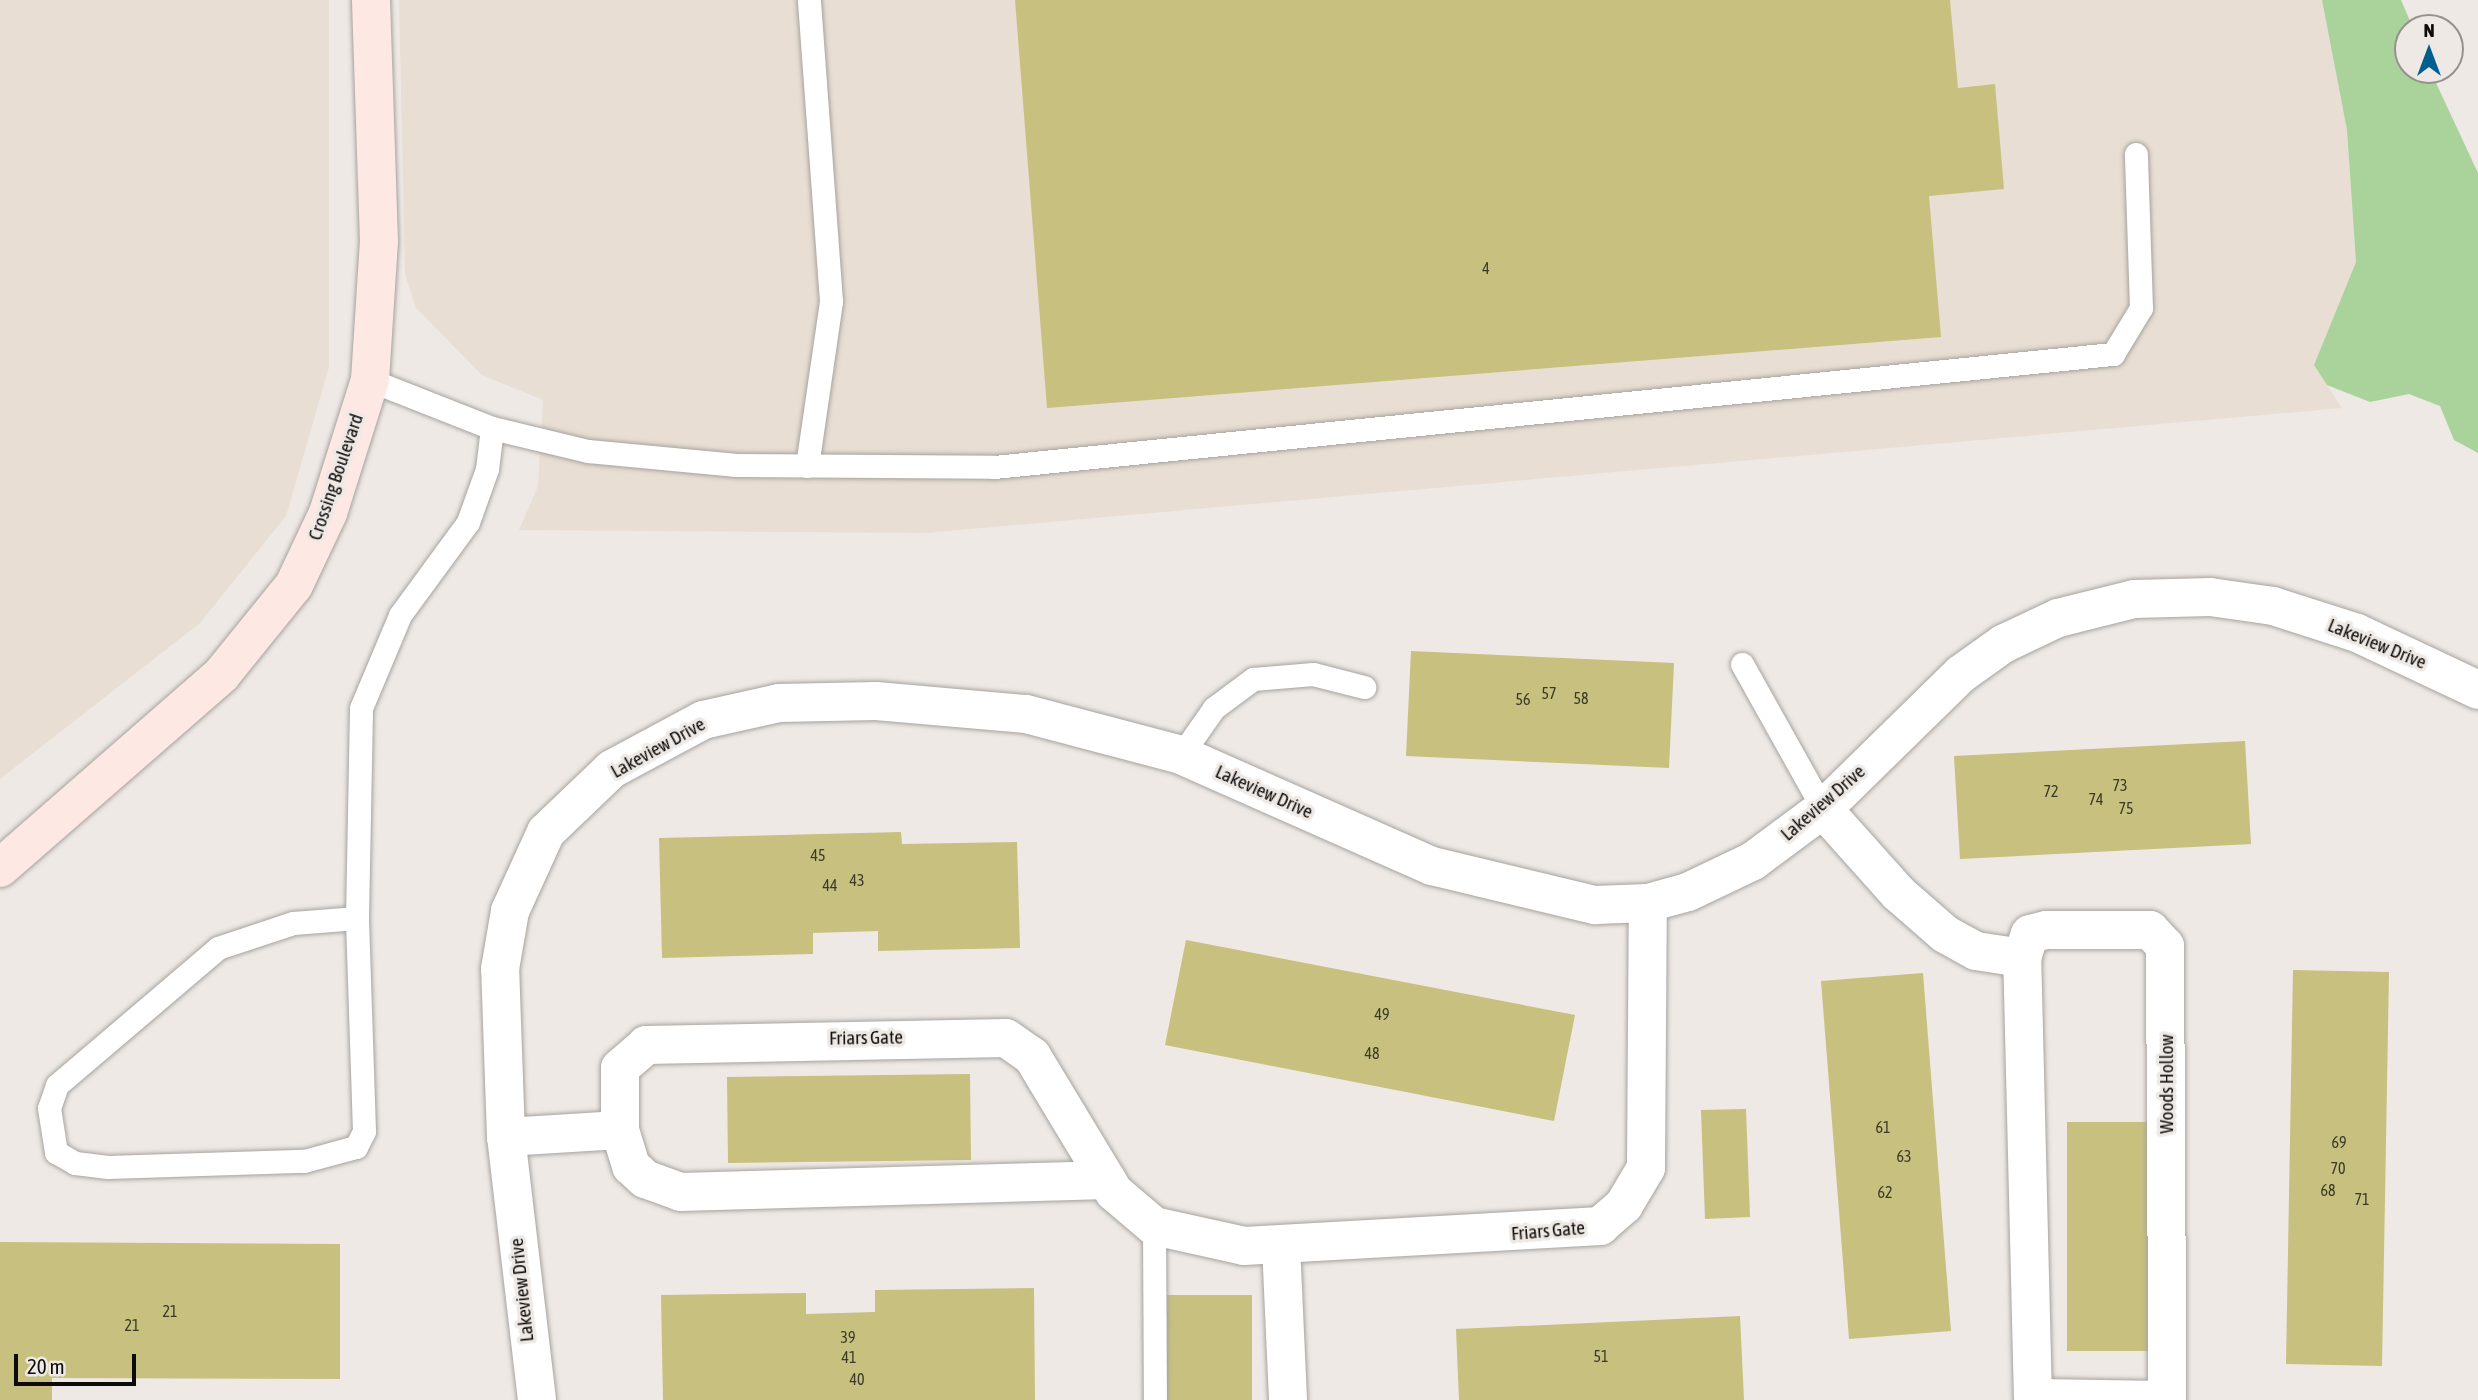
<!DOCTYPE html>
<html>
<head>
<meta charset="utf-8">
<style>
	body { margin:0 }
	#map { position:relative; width:2478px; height:1400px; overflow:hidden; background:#eee9e5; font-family:"Asap Condensed",sans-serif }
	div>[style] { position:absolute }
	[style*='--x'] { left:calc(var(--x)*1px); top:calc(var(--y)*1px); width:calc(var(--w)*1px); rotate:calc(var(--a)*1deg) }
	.built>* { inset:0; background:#e8ded3 }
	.water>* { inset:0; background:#aad29b }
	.building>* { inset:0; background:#c7c07f }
	.roads { filter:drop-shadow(0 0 2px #a7a39e) drop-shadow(0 0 2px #a7a39e) }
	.lane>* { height:23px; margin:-11.5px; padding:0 11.5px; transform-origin:11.5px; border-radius:11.5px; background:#fff }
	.street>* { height:38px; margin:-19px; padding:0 19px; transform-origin:19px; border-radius:19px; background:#fff }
	.secondary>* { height:38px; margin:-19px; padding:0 19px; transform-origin:19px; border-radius:19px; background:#fee8e3 }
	span { translate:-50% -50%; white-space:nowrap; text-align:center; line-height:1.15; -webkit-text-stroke:7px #eee9e5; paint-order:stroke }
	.number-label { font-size:16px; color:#3c3928 }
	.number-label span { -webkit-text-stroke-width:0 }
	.street-label { font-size:19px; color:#0e0c0b }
	.north { position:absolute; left:2394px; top:14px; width:70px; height:70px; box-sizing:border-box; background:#eee9e5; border:2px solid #94918e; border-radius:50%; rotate:0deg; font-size:19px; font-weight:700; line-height:28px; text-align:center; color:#0e0c0b }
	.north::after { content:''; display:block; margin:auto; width:24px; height:32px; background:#005f8f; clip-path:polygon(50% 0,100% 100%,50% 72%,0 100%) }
	.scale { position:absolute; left:14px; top:1354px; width:122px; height:32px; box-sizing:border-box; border:4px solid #0e0c0b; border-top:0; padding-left:9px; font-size:21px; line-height:24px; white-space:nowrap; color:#0e0c0b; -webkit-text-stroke:5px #eee9e5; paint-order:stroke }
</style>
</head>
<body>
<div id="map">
	<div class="built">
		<i style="clip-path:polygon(0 0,329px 0,329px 367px,286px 516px,200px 623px,0 779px)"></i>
		<i style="clip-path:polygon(399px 0,2322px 0,2347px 130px,2356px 262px,2314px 365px,2342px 408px,924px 533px,519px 530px,538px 486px,543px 400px,482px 375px,416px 308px,405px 274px)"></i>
	</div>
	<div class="water">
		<i style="clip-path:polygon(2322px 0,2401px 0,2413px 28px,2408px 70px,2430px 70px,2478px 173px,2478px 453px,2454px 440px,2440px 406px,2409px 394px,2370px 402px,2327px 385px,2314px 365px,2356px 262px,2347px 130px)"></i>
	</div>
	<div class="building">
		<i style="clip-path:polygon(1015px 0,1950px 0,1958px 88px,1995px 84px,2004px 189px,1929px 196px,1941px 337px,1047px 408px)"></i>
		<i style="clip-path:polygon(1411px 651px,1674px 663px,1669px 768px,1406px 756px)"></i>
		<i style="clip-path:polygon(2245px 741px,2251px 844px,1960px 859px,1954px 756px)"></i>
		<i style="clip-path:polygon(901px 832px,902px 844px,1017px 842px,1020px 948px,878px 951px,878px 931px,813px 933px,813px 954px,662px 958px,659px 838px)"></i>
		<i style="clip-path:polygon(1186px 940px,1575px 1015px,1554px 1121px,1165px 1045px)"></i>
		<i style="clip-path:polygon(2293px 970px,2389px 972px,2382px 1366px,2286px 1364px)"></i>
		<i style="clip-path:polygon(1923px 973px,1951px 1331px,1849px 1339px,1821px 981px)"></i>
		<i style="clip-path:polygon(970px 1074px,971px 1160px,728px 1163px,727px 1077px)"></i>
		<i style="clip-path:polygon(1746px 1109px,1750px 1217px,1705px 1219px,1701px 1110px)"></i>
		<i style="clip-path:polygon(2067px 1122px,2149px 1122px,2149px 1351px,2067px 1351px)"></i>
		<i style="clip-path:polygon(0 1242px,340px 1244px,340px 1379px,52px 1378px,52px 1400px,0 1400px)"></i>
		<i style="clip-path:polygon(1034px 1288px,1035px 1400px,663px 1400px,661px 1295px,806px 1293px,806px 1314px,875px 1312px,875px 1290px)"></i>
		<i style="clip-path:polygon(1167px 1295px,1252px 1295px,1252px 1400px,1167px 1400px)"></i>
		<i style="clip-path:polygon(1740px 1316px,1744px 1400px,1459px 1400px,1456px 1329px)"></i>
	</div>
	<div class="roads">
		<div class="lane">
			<i style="--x:370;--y:380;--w:131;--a:21.5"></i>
			<i style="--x:492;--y:428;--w:99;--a:13.5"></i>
			<i style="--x:588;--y:451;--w:149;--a:5.4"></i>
			<i style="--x:736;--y:465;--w:258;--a:0.4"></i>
			<i style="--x:994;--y:467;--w:1125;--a:-5.77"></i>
			<i style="--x:2113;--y:354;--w:54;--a:-58.7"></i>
			<i style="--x:2141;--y:308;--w:154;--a:-91.9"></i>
			<i style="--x:807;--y:466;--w:167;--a:-81.7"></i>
			<i style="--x:831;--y:301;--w:302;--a:-94.2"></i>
			<i style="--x:1742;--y:664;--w:166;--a:60.8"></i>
			<i style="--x:1181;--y:755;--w:57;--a:-54.9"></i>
			<i style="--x:1214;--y:708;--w:49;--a:-36.6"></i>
			<i style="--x:1253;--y:679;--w:60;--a:-4.8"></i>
			<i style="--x:1313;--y:674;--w:53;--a:14.3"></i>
			<i style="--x:357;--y:918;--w:64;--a:175.5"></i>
			<i style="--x:293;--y:923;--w:79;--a:161.6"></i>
			<i style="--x:218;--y:948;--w:211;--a:139.6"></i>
			<i style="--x:57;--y:1085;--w:24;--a:109"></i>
			<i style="--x:49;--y:1108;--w:45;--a:81"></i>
			<i style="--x:56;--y:1152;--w:22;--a:30"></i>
			<i style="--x:75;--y:1163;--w:33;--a:7"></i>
			<i style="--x:108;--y:1167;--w:196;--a:-1.8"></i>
			<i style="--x:304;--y:1161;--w:54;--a:-15.1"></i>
			<i style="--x:356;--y:1147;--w:18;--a:-63"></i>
			<i style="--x:364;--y:1131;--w:213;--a:-91.9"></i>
			<i style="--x:357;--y:918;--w:210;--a:-88.9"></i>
			<i style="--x:361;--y:708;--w:101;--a:-67.2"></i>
			<i style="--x:400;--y:615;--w:115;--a:-53.8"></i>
			<i style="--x:468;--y:522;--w:56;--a:-70.3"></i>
			<i style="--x:487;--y:469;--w:41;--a:-83"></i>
			<i style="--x:1154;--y:1226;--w:174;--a:89.7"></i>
			<i style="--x:2034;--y:1390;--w:134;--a:0.9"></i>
		</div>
		<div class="street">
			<i style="--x:1823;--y:809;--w:113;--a:48.2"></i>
			<i style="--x:1898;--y:893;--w:62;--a:41.1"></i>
			<i style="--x:1945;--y:934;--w:35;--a:29"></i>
			<i style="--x:1976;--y:951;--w:47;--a:8.7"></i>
			<i style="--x:620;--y:1130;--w:62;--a:-90"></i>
			<i style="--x:620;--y:1068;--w:35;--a:-41"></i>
			<i style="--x:646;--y:1045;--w:360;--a:-1.1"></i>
			<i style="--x:1006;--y:1038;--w:32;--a:35"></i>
			<i style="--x:1032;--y:1056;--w:159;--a:58.9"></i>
			<i style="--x:1114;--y:1192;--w:52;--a:40.4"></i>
			<i style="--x:1154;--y:1226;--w:92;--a:12.5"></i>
			<i style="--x:1244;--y:1246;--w:357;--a:-3.2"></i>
			<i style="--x:1600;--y:1226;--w:32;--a:-41"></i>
			<i style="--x:1624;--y:1205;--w:43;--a:-59.3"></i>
			<i style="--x:1646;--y:1168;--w:265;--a:-89.6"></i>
			<i style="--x:506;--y:1137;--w:114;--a:-3.5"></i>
			<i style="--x:620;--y:1130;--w:38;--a:73"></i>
			<i style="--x:631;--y:1166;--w:19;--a:43"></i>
			<i style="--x:645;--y:1179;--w:38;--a:20"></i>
			<i style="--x:681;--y:1192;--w:426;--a:-1.6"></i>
			<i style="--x:1281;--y:1245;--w:155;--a:87.4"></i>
			<i style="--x:537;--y:1400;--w:265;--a:-96.7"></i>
			<i style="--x:506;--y:1137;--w:168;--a:-92"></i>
			<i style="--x:500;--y:969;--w:59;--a:-80.2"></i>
			<i style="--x:510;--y:911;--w:87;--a:-65.5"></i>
			<i style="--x:546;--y:832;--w:91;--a:-43.7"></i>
			<i style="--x:612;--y:769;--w:103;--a:-28.3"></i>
			<i style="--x:703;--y:720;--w:78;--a:-12.6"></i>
			<i style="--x:779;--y:703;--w:97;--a:-1.2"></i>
			<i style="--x:876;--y:701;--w:151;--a:5"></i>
			<i style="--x:1026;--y:714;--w:160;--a:14.8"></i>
			<i style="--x:1181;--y:755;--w:274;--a:23.9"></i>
			<i style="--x:1432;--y:866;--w:168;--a:13.5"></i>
			<i style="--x:1595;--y:905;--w:53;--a:-2.2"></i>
			<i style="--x:1648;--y:903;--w:41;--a:-15.4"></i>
			<i style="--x:1688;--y:892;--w:72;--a:-25.5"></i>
			<i style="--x:1753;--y:861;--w:87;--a:-36.6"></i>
			<i style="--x:1823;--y:809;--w:193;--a:-44.4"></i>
			<i style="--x:1961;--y:674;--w:52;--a:-35.5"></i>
			<i style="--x:2003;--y:644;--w:61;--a:-25.3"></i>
			<i style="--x:2058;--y:618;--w:78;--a:-14"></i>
			<i style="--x:2134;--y:599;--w:76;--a:-1.5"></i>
			<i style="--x:2210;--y:597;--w:64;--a:8.1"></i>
			<i style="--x:2273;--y:606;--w:88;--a:17.8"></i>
			<i style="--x:2357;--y:633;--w:134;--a:25.2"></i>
			<i style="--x:2033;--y:1400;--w:442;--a:-91.4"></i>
			<i style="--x:2022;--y:958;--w:25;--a:-72"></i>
			<i style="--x:2030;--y:934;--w:16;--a:-14"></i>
			<i style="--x:2046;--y:930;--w:104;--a:0"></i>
			<i style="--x:2150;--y:930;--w:22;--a:47"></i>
			<i style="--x:2165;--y:946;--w:454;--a:89.7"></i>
		</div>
		<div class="secondary">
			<i style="--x:0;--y:868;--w:295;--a:-41.1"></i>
			<i style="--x:222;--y:674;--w:114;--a:-51"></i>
			<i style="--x:294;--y:585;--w:80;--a:-64.7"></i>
			<i style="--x:328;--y:513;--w:139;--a:-72.5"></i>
			<i style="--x:370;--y:380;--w:138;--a:-86.3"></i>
			<i style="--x:379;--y:242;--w:242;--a:-91.9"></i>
		</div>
	</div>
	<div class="number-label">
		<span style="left:1486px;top:268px">4</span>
		<span style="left:1549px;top:693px">57</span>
		<span style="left:1581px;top:698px">58</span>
		<span style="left:1523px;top:699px">56</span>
		<span style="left:2120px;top:785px">73</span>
		<span style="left:2051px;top:791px">72</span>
		<span style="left:2096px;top:799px">74</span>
		<span style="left:2126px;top:808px">75</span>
		<span style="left:818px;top:855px">45</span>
		<span style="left:857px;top:880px">43</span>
		<span style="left:830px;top:885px">44</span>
		<span style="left:1382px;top:1014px">49</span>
		<span style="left:1372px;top:1053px">48</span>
		<span style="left:1883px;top:1127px">61</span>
		<span style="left:2339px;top:1142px">69</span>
		<span style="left:1904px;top:1156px">63</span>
		<span style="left:2338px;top:1168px">70</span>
		<span style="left:2328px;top:1190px">68</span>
		<span style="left:1885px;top:1192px">62</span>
		<span style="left:2362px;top:1199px">71</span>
		<span style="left:170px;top:1311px">21</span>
		<span style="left:132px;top:1325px">21</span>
		<span style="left:848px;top:1337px">39</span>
		<span style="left:1601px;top:1356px">51</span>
		<span style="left:849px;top:1357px">41</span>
		<span style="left:857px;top:1379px">40</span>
	</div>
	<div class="street-label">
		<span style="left:336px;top:477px;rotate:-71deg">Crossing Boulevard</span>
		<span style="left:2377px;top:644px;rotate:22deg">Lakeview Drive</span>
		<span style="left:658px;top:748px;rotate:-29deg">Lakeview Drive</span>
		<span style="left:1264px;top:792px;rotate:24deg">Lakeview Drive</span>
		<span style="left:1823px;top:803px;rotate:-41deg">Lakeview Drive</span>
		<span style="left:866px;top:1038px;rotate:-1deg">Friars Gate</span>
		<span style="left:2167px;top:1084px;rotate:-90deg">Woods Hollow</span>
		<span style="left:1548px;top:1231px;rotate:-5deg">Friars Gate</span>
		<span style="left:522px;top:1290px;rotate:-96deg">Lakeview Drive</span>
	</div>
	<div class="north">N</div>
	<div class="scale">20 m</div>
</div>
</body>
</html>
